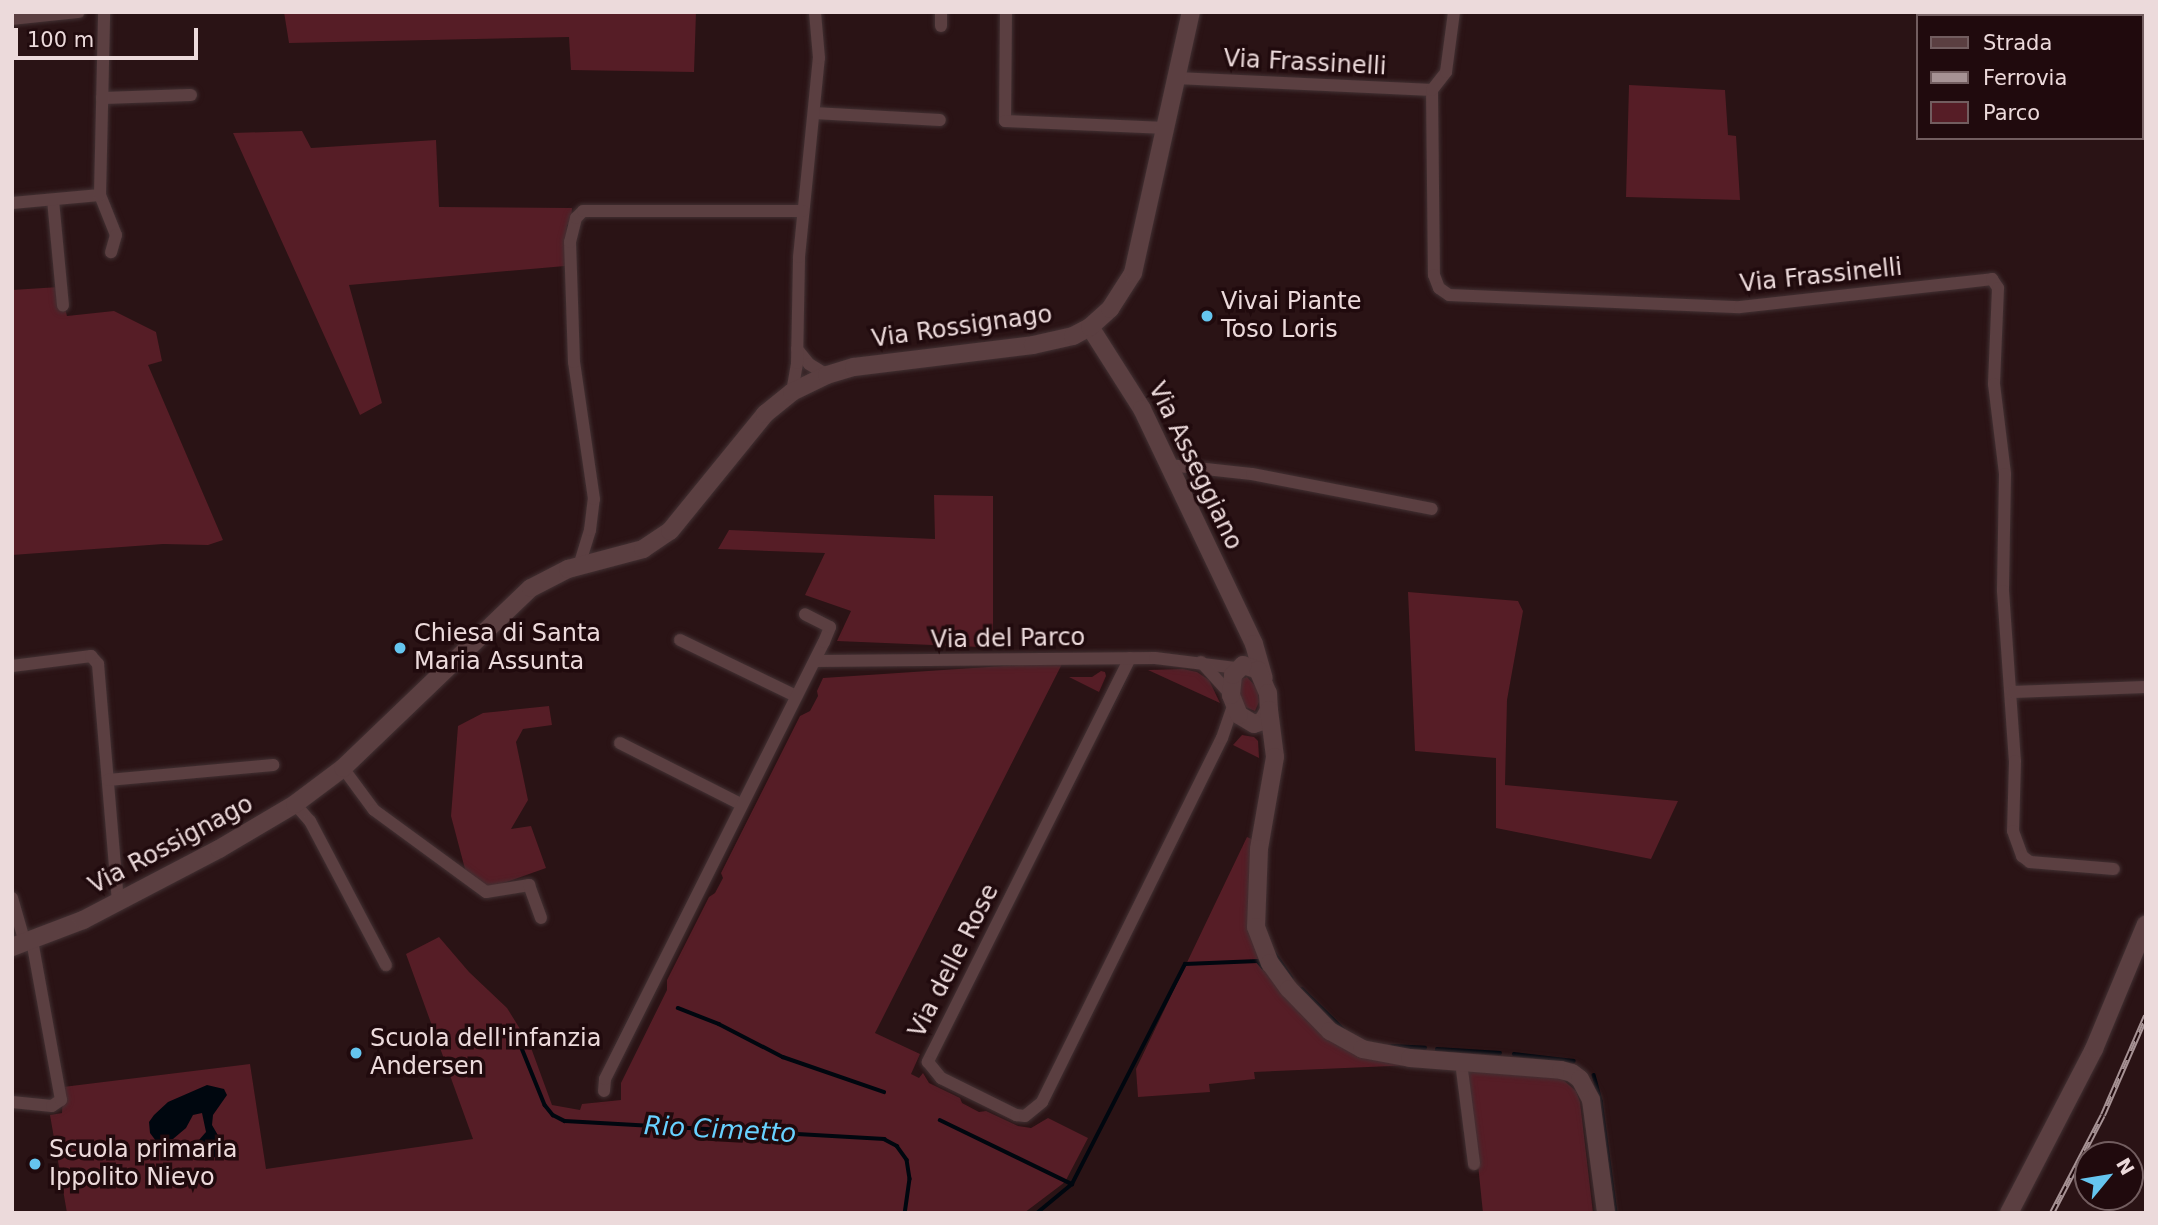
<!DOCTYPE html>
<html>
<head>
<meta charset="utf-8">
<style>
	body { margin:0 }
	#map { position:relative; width:2158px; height:1225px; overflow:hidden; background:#2a1315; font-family:"DejaVu Sans",sans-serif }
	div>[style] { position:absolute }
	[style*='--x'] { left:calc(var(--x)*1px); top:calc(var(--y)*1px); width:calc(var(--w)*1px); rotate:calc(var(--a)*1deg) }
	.green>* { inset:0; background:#561d26 }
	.water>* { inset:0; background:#00070f }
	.stream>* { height:3.5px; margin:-1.75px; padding:0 1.75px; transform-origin:1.75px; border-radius:1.75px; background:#00070f }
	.roads { filter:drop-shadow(0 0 2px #423133) drop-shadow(0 0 2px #423133) }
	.street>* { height:12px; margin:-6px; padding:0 6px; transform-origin:6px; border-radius:6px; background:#5b3f41 }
	.secondary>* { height:18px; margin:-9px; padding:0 9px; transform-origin:9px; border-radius:9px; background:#5b3f41 }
	.rail>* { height:6px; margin-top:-3px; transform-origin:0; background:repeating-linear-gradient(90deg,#200a0d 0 10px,#a69294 0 20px); box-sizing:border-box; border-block:2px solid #a69294 }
	.dots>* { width:19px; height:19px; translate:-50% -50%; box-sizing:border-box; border:4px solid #200a0d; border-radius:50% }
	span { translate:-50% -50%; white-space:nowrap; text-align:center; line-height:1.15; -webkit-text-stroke:7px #200a0d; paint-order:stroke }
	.street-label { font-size:24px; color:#ecdadb }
	.poi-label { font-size:24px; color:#ecdadb }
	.left { translate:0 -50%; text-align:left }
	.water-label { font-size:26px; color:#67d1ff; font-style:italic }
	.frame { position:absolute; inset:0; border:14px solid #ecdadb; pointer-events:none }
	.legend { position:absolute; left:1916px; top:14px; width:228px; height:126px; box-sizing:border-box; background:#200a0d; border:2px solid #725d5f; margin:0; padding:9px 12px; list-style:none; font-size:21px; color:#ecdadb }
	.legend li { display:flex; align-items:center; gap:14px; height:35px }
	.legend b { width:35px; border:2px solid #725d5f }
	.north { position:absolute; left:2074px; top:1141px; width:70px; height:70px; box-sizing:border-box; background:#200a0d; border:2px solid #725d5f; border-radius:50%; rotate:60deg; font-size:19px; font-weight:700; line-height:28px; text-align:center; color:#ecdadb }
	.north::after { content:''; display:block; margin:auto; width:24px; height:32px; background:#65c5ef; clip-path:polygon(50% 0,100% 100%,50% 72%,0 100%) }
	.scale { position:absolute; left:14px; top:28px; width:184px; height:32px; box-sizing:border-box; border:4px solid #ecdadb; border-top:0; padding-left:9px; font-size:21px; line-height:24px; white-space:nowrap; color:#ecdadb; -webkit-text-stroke:5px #200a0d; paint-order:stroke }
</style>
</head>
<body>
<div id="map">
	<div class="green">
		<i style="clip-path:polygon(284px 12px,696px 12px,694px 72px,571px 70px,569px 37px,289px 43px)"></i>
		<i style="clip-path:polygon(1629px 85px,1725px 90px,1728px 135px,1736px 136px,1740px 200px,1626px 197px)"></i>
		<i style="clip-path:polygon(302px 131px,311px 148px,436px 140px,439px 207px,572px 208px,571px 222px,567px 225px,565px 266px,349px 285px,382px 403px,360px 415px,233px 133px)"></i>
		<i style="clip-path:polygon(59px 287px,67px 316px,114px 311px,156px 332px,162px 361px,148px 365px,223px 540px,208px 545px,163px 544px,12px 555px,12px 290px)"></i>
		<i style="clip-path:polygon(934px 495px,993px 496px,993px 637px,980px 637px,980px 647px,837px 641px,851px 611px,805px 595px,825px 553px,718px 549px,729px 530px,935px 539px)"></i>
		<i style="clip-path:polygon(1408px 592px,1518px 601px,1523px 611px,1507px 700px,1505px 785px,1678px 801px,1651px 859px,1496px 828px,1496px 758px,1415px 751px)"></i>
		<i style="clip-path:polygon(1063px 662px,875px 1033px,920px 1054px,911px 1074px,919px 1078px,923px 1073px,929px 1083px,960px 1098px,962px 1103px,979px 1112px,986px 1111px,1018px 1126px,1031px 1128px,1048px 1118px,1088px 1138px,1065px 1182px,1024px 1213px,67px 1213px,50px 1115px,62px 1113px,63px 1087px,250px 1064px,266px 1169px,473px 1139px,406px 954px,439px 937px,469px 972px,507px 1008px,530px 1045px,552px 1105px,580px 1110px,582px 1104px,621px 1100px,621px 1083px,667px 990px,667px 980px,709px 897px,715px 893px,723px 878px,721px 873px,800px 716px,810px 711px,818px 696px,817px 691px,823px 678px)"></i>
		<i style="clip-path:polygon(1183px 669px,1197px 672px,1209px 680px,1220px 703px,1148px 670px)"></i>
		<i style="clip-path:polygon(1101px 671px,1105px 672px,1106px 676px,1099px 692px,1069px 677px,1092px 677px)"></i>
		<i style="clip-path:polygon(1247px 677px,1258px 689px,1259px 702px,1255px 711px,1245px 707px,1239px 695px,1241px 679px)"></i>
		<i style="clip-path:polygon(549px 706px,552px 725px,523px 729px,516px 742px,528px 800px,511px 829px,531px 826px,546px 868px,487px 889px,465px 869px,451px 816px,458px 726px,483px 713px)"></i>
		<i style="clip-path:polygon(1242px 735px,1254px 737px,1258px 741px,1259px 758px,1233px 745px)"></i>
		<i style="clip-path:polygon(1247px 837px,1256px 841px,1267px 950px,1337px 1034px,1414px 1065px,1254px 1072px,1255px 1079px,1209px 1084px,1210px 1092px,1138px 1097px,1136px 1069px)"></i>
		<i style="clip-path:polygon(1468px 1068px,1561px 1078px,1576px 1091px,1580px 1102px,1593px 1213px,1483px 1213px)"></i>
	</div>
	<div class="water">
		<i style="clip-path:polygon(207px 1085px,224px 1089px,227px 1095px,213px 1115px,212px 1125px,223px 1144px,217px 1157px,203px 1158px,199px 1149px,199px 1140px,206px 1132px,202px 1113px,193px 1115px,186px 1128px,173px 1139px,156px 1141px,150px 1133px,149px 1122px,154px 1115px,168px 1102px)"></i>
	</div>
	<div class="stream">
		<i style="--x:1275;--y:954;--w:29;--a:55"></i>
		<i style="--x:1302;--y:989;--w:57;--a:44.3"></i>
		<i style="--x:678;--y:1008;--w:44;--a:21.3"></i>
		<i style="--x:719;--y:1024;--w:72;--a:27.3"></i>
		<i style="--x:783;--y:1057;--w:107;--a:19.1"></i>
		<i style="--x:519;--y:1041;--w:69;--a:67.9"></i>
		<i style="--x:545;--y:1105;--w:13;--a:51"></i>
		<i style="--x:553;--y:1115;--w:13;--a:27"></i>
		<i style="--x:565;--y:1121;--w:320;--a:3.2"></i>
		<i style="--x:884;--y:1139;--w:15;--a:28"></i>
		<i style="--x:897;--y:1146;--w:17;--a:54"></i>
		<i style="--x:907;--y:1160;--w:19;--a:81"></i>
		<i style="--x:910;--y:1179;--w:34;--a:98"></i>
		<i style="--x:1392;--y:1046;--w:33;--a:3"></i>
		<i style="--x:1437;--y:1049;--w:63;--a:3.6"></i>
		<i style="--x:1514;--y:1054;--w:60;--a:6.7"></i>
		<i style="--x:1594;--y:1075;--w:27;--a:75"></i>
		<i style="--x:1601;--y:1101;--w:113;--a:82.4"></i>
		<i style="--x:940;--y:1120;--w:147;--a:25.9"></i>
		<i style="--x:1037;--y:1213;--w:45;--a:-39.6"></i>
		<i style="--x:1072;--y:1184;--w:247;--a:-62.8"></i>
		<i style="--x:1185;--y:964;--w:73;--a:-2.4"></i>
		<i style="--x:1258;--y:961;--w:8;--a:50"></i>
	</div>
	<div class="roads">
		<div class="street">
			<i style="--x:1006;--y:12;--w:109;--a:90.5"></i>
			<i style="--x:1005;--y:121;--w:161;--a:2.5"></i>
			<i style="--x:12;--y:19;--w:67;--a:-6"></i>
			<i style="--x:941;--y:26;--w:14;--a:-90"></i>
			<i style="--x:1177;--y:78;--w:255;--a:2.7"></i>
			<i style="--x:1432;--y:90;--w:185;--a:89.4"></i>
			<i style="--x:1434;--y:275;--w:14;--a:69"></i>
			<i style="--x:1439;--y:288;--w:12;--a:35"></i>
			<i style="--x:1449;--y:295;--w:291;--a:2.4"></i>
			<i style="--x:1740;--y:307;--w:254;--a:-6.3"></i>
			<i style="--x:1992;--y:279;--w:11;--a:56"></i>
			<i style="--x:1998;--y:288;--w:96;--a:92.4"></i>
			<i style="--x:1994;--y:384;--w:91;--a:83"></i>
			<i style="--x:2005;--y:474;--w:117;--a:91"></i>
			<i style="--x:2003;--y:591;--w:170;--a:86"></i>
			<i style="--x:2015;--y:761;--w:70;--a:91.6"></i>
			<i style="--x:2013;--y:831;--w:27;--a:70"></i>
			<i style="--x:2022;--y:856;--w:10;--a:37"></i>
			<i style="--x:2030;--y:862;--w:84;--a:4.8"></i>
			<i style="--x:1432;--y:90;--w:23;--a:-52"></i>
			<i style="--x:1446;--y:72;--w:61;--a:-82.4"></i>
			<i style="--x:102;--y:98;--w:89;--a:-1.9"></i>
			<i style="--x:814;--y:113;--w:126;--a:3.2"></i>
			<i style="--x:100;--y:195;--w:43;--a:68.2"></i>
			<i style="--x:116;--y:235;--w:18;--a:106"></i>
			<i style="--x:53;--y:200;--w:106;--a:84.6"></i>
			<i style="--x:12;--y:203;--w:88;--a:-5.2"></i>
			<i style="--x:100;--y:195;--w:183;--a:-88.7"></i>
			<i style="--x:797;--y:349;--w:19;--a:51"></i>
			<i style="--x:809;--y:364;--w:21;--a:31"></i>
			<i style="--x:792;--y:392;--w:29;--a:-80"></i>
			<i style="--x:797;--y:363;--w:106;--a:-88.9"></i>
			<i style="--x:799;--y:257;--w:200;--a:-84.3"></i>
			<i style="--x:819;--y:58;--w:46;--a:-95"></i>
			<i style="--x:1169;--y:465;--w:83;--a:6.2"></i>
			<i style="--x:1252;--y:474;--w:183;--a:11"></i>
			<i style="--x:579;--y:566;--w:38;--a:-73"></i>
			<i style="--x:590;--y:530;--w:31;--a:-83"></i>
			<i style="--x:594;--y:499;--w:138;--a:-98.3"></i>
			<i style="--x:574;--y:362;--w:120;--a:-91.9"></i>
			<i style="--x:570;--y:242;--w:25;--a:-76"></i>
			<i style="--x:576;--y:218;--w:10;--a:-45"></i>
			<i style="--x:583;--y:211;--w:220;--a:0"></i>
			<i style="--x:680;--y:640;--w:129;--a:25.8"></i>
			<i style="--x:1130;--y:658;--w:452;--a:116.6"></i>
			<i style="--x:928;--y:1062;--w:21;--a:51"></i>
			<i style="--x:941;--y:1078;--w:84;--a:26.3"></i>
			<i style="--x:1016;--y:1115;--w:9;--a:6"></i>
			<i style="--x:1025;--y:1116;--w:22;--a:-39"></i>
			<i style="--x:1042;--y:1102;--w:406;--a:-63.7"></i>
			<i style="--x:1222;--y:738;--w:34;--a:-71"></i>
			<i style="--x:815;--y:661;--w:340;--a:-0.5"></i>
			<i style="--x:1155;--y:658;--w:83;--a:7"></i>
			<i style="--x:1201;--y:662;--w:45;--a:47.7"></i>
			<i style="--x:12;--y:666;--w:80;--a:-7.2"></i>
			<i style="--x:91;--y:656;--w:11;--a:49"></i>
			<i style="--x:98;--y:664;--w:238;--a:85.2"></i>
			<i style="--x:2012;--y:692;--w:134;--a:-2.1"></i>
			<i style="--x:620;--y:743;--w:136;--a:26.8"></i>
			<i style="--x:343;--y:768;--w:52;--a:53.6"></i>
			<i style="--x:374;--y:810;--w:139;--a:36.2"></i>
			<i style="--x:486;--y:892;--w:44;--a:-9.2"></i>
			<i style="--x:529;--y:885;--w:35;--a:70"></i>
			<i style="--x:108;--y:780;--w:166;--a:-5.2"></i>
			<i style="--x:295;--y:804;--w:23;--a:49"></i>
			<i style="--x:310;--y:821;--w:163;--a:62.2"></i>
			<i style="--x:12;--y:898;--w:47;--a:73.9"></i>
			<i style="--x:1461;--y:1062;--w:103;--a:82.7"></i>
			<i style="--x:604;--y:1091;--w:12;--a:-85"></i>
			<i style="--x:605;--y:1079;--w:489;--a:-63.4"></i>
			<i style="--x:824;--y:642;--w:16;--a:-68"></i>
			<i style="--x:830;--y:627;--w:28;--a:-153"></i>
			<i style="--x:12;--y:1102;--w:40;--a:5.7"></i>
			<i style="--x:52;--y:1106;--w:11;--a:-34"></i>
			<i style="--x:61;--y:1100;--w:162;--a:-100.3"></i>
		</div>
		<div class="secondary">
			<i style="--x:1090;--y:327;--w:97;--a:57.6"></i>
			<i style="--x:1142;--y:409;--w:260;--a:64.5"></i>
			<i style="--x:1254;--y:644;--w:35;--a:74"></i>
			<i style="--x:1243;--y:665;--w:16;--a:18"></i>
			<i style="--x:1258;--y:670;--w:25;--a:67"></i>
			<i style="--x:1268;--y:693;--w:17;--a:87"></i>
			<i style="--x:1269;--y:710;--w:13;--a:119"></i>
			<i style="--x:1263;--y:721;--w:9;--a:162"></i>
			<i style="--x:1254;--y:724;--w:17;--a:-149"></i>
			<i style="--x:1239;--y:715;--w:22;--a:-112"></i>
			<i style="--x:1231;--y:695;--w:20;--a:-84"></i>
			<i style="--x:1233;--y:675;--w:14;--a:-45"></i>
			<i style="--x:1269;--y:710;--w:47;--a:82.7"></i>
			<i style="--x:1275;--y:757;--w:93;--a:99.9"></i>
			<i style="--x:1259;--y:849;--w:78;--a:92.2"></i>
			<i style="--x:1256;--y:927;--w:39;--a:69"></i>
			<i style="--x:1270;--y:963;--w:32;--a:54"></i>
			<i style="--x:1289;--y:989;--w:59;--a:45.7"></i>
			<i style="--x:1330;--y:1031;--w:37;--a:29"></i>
			<i style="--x:1362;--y:1049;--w:49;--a:10.6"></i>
			<i style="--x:1410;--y:1058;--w:151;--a:4.5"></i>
			<i style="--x:1561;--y:1070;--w:11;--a:15"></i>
			<i style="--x:1572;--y:1073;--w:10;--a:37"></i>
			<i style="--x:1580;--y:1079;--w:24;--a:62"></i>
			<i style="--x:1591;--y:1100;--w:114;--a:82.4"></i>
			<i style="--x:12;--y:947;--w:76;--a:-20.8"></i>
			<i style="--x:83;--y:920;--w:153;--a:-27.6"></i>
			<i style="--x:219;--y:849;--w:88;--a:-30.6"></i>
			<i style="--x:295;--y:804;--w:60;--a:-36.9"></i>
			<i style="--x:343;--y:768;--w:260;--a:-43.8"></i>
			<i style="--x:531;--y:588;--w:42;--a:-27.2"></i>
			<i style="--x:568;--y:569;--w:78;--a:-14.9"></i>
			<i style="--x:643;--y:549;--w:32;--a:-34"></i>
			<i style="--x:670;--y:531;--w:151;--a:-50.9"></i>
			<i style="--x:765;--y:414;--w:35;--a:-39"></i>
			<i style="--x:792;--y:392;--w:39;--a:-26"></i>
			<i style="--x:827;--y:375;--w:28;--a:-17"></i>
			<i style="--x:854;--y:367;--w:180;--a:-7"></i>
			<i style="--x:1033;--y:345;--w:41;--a:-12.7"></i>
			<i style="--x:1073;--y:336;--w:19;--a:-28"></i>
			<i style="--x:1090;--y:327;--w:27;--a:-42"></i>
			<i style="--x:1110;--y:309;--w:43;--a:-57.4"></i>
			<i style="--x:1133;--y:273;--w:267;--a:-77.5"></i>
			<i style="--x:2009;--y:1213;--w:185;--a:-62.6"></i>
			<i style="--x:2094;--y:1049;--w:135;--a:-67.4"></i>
		</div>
	</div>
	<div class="rail">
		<i style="--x:2052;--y:1213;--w:110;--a:-62.5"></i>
		<i style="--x:2103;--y:1115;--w:108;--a:-66.5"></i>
	</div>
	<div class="dots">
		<i style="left:1207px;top:316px;background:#65c5ef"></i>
		<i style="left:400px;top:648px;background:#65c5ef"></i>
		<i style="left:356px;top:1053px;background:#65c5ef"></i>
		<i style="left:35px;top:1164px;background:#65c5ef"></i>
	</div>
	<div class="street-label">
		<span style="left:1305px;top:63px;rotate:3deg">Via Frassinelli</span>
		<span style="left:1821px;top:276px;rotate:-6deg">Via Frassinelli</span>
		<span style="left:962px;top:327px;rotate:-8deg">Via Rossignago</span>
		<span style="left:1195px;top:466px;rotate:64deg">Via Asseggiano</span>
		<span style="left:1008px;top:639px;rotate:-1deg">Via del Parco</span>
		<span style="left:171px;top:845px;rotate:-28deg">Via Rossignago</span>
		<span style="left:954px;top:961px;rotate:-63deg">Via delle Rose</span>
	</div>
	<div class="poi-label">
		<span class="left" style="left:1221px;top:316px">Vivai Piante<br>Toso Loris</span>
		<span class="left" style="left:414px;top:648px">Chiesa di Santa<br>Maria Assunta</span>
		<span class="left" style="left:370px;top:1053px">Scuola dell'infanzia<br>Andersen</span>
		<span class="left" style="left:49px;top:1164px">Scuola primaria<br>Ippolito Nievo</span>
	</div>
	<div class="water-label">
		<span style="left:720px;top:1130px;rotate:3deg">Rio Cimetto</span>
	</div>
	<div class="frame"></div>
	<ul class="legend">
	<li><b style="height:9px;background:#5b3f41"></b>Strada</li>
	<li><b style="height:9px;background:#a69294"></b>Ferrovia</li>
	<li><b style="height:19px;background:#561d26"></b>Parco</li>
	</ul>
	<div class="north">N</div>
	<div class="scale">100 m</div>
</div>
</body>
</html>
